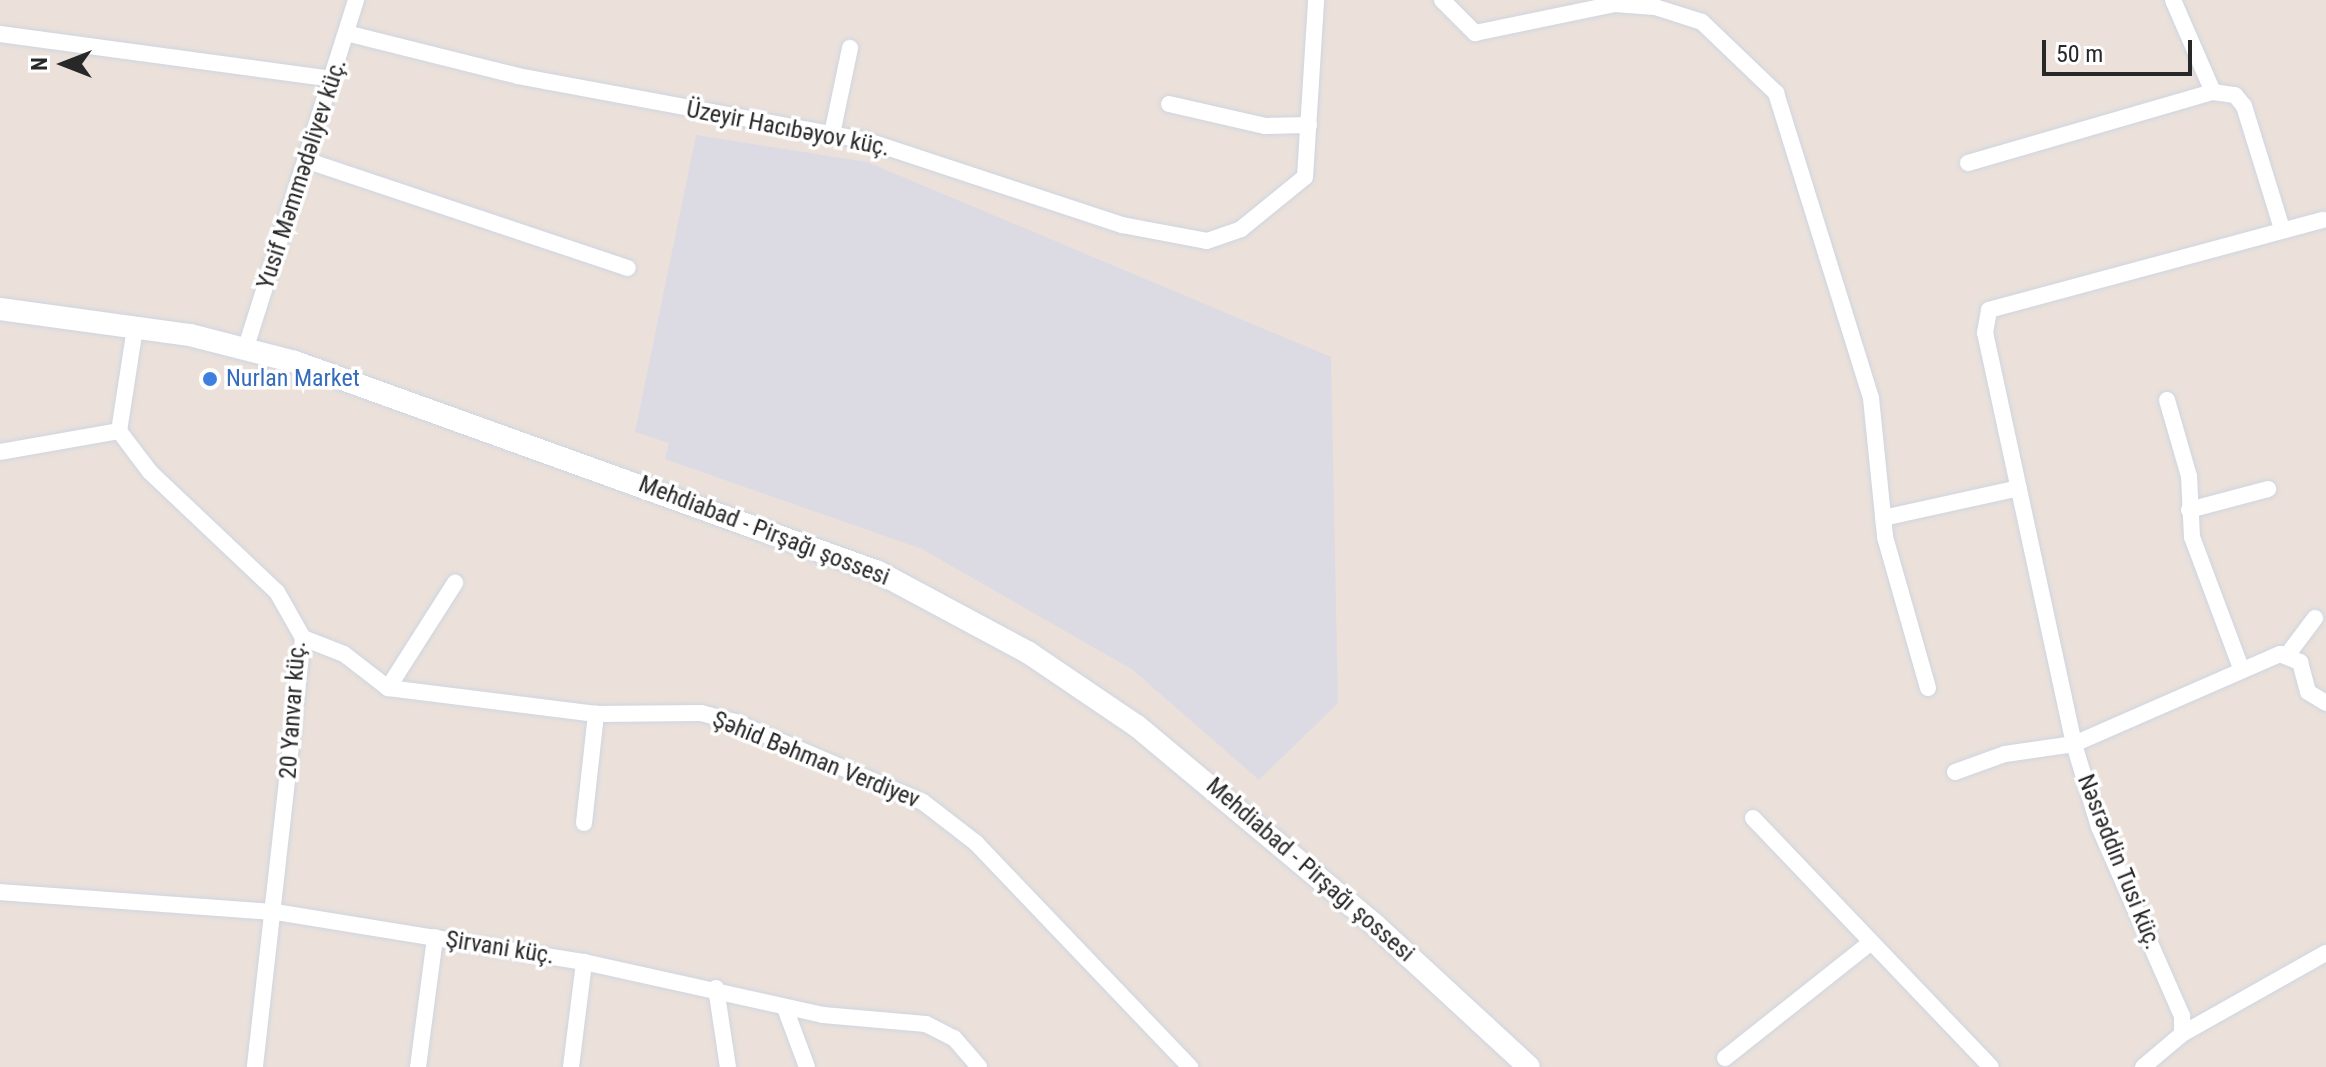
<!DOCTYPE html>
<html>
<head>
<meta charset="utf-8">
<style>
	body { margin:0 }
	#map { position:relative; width:2326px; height:1067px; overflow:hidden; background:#ebe1da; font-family:"Roboto Condensed",sans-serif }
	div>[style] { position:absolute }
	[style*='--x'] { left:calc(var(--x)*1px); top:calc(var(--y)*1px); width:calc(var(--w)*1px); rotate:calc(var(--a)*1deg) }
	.industrial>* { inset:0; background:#dcdae3 }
	.roads { filter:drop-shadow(0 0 2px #cfd5e1) drop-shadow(0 0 2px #cfd5e1) }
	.minor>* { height:16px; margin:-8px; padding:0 8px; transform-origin:8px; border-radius:8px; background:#fff }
	.secondary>* { height:22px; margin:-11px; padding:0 11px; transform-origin:11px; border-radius:11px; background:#fff }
	.dots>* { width:22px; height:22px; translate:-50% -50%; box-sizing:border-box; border:4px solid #fff; border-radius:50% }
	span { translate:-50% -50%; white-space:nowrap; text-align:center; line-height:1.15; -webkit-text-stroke:7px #fff; paint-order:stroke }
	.street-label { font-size:24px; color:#282828 }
	.shop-label { font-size:24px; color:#366cbe }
	.left { translate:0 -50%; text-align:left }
	.north { position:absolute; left:24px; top:24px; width:80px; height:80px; -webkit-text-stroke:6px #fff; paint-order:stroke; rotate:270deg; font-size:22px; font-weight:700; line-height:32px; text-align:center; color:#282828 }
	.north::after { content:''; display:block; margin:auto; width:28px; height:36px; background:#282828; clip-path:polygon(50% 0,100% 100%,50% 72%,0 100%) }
	.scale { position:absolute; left:2042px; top:40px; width:150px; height:36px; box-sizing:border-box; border:4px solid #282828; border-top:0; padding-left:10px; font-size:24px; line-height:28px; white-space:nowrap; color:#282828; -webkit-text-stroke:6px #fff; paint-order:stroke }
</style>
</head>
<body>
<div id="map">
	<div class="industrial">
		<i style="clip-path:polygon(696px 135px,867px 162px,1331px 357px,1338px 703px,1259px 780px,1133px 670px,922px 549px,665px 459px,669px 443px,635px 432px)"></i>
	</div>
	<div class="roads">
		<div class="minor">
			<i style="--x:1442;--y:0;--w:47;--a:45"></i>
			<i style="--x:1475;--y:33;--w:143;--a:-11.7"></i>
			<i style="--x:1615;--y:4;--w:40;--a:4.3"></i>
			<i style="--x:1655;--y:7;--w:49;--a:17.7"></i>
			<i style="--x:1702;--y:22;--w:103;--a:43.8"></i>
			<i style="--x:1776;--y:93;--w:319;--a:72.7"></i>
			<i style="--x:1871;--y:398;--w:140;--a:84.2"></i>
			<i style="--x:1885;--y:537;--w:157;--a:74.1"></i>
			<i style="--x:2173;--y:0;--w:100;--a:66.5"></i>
			<i style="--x:2213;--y:92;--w:22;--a:8"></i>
			<i style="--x:2235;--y:95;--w:14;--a:51"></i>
			<i style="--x:2244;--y:106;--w:129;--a:72.8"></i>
			<i style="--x:346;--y:33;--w:177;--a:14"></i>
			<i style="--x:518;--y:76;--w:353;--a:10.5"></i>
			<i style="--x:865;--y:140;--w:271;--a:18.3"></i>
			<i style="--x:1122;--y:225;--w:86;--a:10.7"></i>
			<i style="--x:1207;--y:241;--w:36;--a:-19"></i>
			<i style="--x:1241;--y:229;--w:82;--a:-39.1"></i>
			<i style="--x:1305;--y:177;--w:177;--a:-86.4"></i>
			<i style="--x:0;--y:34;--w:335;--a:7.7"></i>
			<i style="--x:1169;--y:104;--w:98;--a:12.9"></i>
			<i style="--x:1265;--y:126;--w:44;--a:-1.3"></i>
			<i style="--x:832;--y:134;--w:88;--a:-78.2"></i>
			<i style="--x:308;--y:161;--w:337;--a:18.5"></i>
			<i style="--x:1968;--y:163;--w:255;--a:-16.2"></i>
			<i style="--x:135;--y:328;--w:104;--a:98.8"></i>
			<i style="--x:119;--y:431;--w:51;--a:52.9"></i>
			<i style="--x:150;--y:472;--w:175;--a:43.4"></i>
			<i style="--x:277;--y:592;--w:53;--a:60.5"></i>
			<i style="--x:303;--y:638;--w:432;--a:96.4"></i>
			<i style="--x:246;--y:347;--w:364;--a:-72.4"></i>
			<i style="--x:2167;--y:400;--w:79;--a:73.9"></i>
			<i style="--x:2189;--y:476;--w:61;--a:87.2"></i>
			<i style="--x:2192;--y:537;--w:140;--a:69.5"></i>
			<i style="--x:0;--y:452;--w:121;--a:-10"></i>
			<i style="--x:2189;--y:510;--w:82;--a:-14.9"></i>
			<i style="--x:1883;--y:518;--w:139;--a:-12.4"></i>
			<i style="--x:303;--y:638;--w:44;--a:21.3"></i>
			<i style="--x:344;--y:654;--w:56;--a:37.7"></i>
			<i style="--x:388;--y:688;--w:210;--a:7.1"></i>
			<i style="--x:596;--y:714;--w:105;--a:-0.5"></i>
			<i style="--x:701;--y:713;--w:35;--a:15"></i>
			<i style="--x:735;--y:722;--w:204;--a:23.1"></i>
			<i style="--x:923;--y:802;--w:67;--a:37.7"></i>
			<i style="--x:976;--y:843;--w:310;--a:46.3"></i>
			<i style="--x:2288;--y:654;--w:45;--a:-53.1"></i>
			<i style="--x:388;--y:688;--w:125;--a:-57.5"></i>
			<i style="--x:1955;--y:772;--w:53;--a:-19.8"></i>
			<i style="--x:2005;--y:754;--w:70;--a:-8.2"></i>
			<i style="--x:2074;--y:744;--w:421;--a:-102.2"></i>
			<i style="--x:1985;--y:333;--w:23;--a:-80"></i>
			<i style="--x:1989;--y:310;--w:346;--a:-15.1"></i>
			<i style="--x:1753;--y:818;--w:344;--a:46.3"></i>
			<i style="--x:584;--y:823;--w:110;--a:-83.7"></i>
			<i style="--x:0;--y:892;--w:276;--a:4.2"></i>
			<i style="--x:275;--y:912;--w:313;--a:9.2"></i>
			<i style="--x:584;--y:962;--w:245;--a:12.5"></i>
			<i style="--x:823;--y:1015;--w:103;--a:5"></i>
			<i style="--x:926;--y:1024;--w:31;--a:27"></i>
			<i style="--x:954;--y:1038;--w:38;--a:49"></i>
			<i style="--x:716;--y:988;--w:80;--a:81.4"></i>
			<i style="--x:785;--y:1008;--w:63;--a:69.6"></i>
			<i style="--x:2182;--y:1034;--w:165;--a:-29.4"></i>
			<i style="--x:1725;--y:1058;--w:185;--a:-38.4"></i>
			<i style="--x:418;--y:1067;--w:131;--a:-82.5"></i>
			<i style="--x:571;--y:1067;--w:106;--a:-82.9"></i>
			<i style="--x:2143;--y:1067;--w:51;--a:-40.2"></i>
			<i style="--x:2182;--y:1034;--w:18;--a:-90"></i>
			<i style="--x:2182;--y:1016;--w:206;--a:-113.7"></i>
			<i style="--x:2099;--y:827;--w:87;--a:-106.8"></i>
			<i style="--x:2074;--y:744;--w:225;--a:-23.6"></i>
			<i style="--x:2280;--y:654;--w:22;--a:22"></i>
			<i style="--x:2300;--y:662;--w:31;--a:75"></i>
			<i style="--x:2308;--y:692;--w:21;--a:31"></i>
		</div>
		<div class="secondary">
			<i style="--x:0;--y:309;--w:192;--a:7.8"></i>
			<i style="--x:190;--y:335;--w:108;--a:14.4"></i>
			<i style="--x:295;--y:362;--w:620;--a:19.81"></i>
			<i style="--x:878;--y:572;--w:171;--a:28.2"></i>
			<i style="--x:1029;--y:653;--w:130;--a:34.1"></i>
			<i style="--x:1137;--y:726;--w:310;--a:39.9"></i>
			<i style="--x:1375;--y:925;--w:209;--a:42.7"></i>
		</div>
	</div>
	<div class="dots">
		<i style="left:210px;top:379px;background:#3f7fe0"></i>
	</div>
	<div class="street-label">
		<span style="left:788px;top:129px;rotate:11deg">Üzeyir Hacıbəyov küç.</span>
		<span style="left:302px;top:174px;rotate:-72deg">Yusif Məmmədəliyev küç.</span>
		<span style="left:764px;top:531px;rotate:21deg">Mehdiabad - Pirşağı şossesi</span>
		<span style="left:293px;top:710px;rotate:-86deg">20 Yanvar küç.</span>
		<span style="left:816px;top:760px;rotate:22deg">Şəhid Bəhman Verdiyev</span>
		<span style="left:2119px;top:862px;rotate:68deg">Nəsrəddin Tusi küç.</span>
		<span style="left:1310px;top:870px;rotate:41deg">Mehdiabad - Pirşağı şossesi</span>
		<span style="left:500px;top:948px;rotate:9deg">Şirvani küç.</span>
	</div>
	<div class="shop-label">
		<span class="left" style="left:226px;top:379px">Nurlan Market</span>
	</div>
	<div class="north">N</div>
	<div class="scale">50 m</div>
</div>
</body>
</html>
